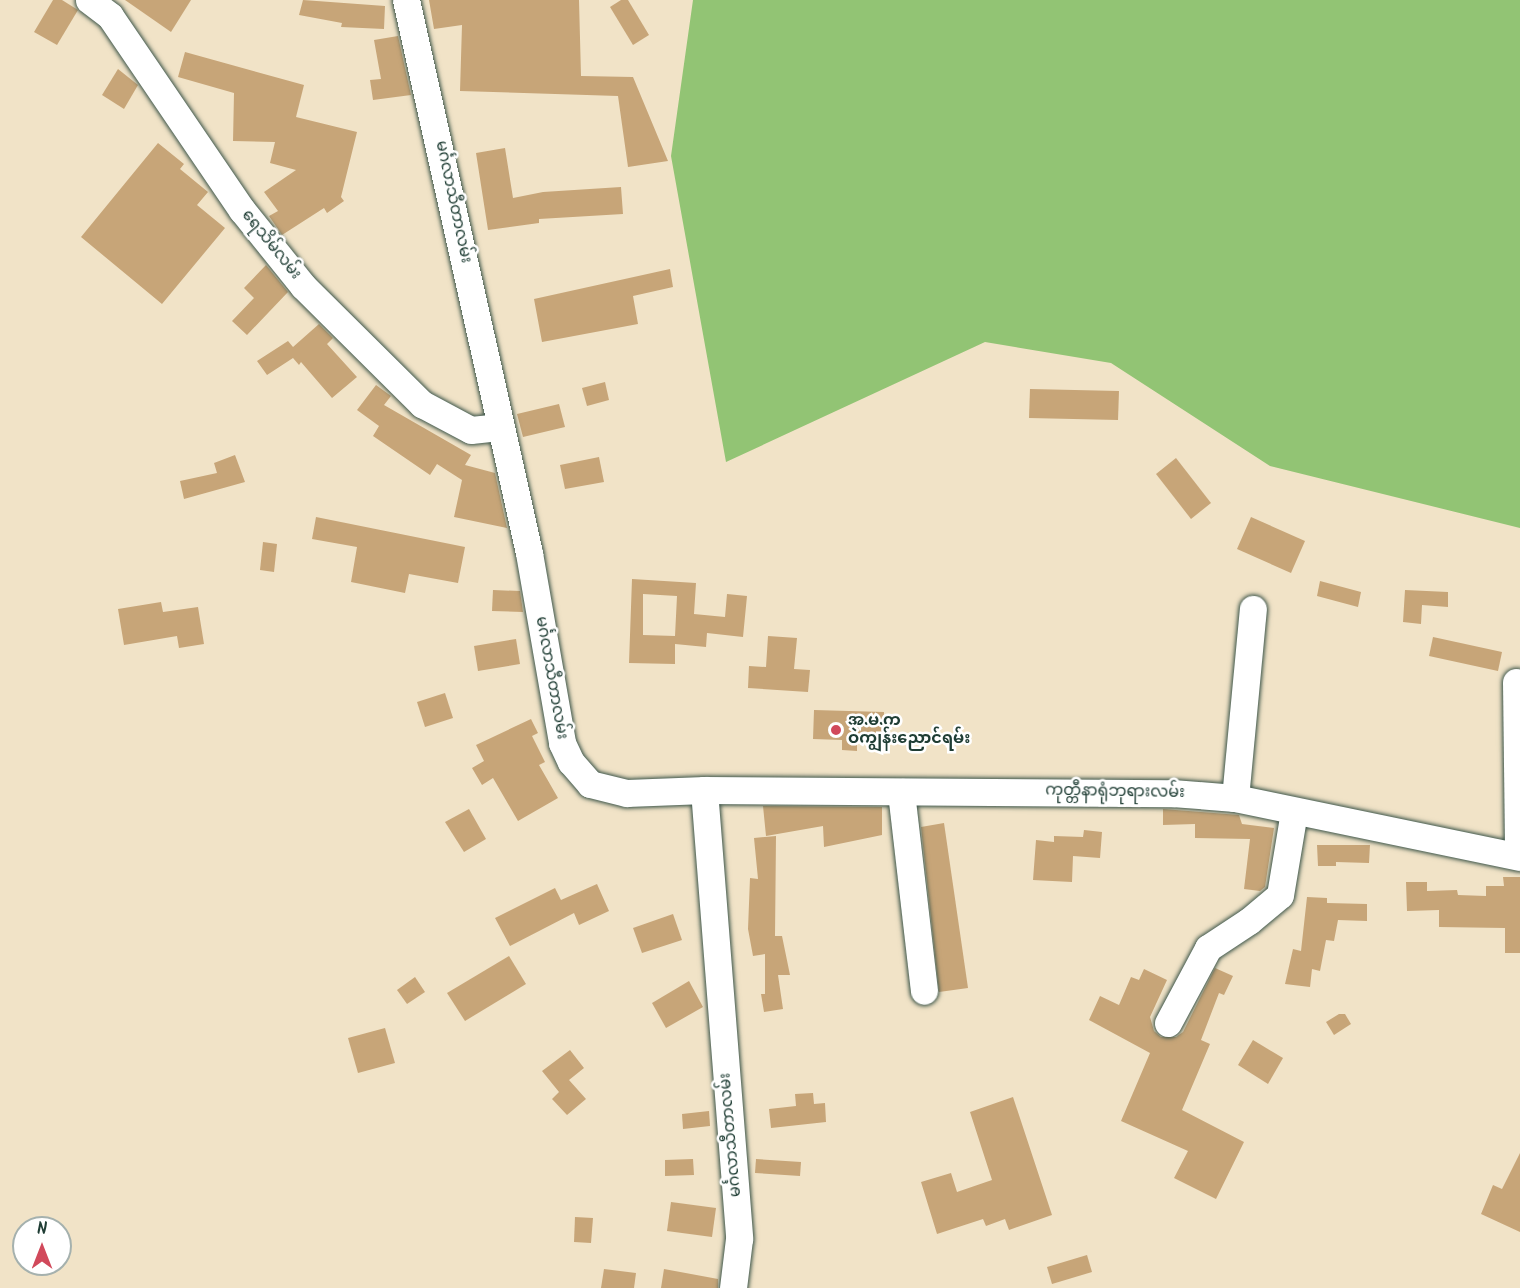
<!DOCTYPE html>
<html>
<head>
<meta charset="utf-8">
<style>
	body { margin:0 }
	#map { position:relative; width:1520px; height:1288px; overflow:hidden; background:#f1e3c7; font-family:Kalam,"Noto Sans Myanmar",sans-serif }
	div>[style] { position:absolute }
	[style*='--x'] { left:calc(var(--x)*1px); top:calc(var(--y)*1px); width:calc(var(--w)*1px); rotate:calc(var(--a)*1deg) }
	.green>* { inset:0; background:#92c474 }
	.building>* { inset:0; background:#c7a578 }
	.roads { filter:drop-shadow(0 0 2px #3e564a) drop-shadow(0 0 2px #3e564a) }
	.minor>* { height:27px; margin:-13.5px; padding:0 13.5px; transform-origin:13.5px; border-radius:13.5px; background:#fff }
	.dots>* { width:16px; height:16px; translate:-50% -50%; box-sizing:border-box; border:3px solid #fff; border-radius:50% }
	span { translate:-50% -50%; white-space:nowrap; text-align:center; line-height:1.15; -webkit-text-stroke:5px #fff; paint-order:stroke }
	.street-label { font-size:16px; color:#1f3d34 }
	.poi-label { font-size:16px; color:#1f3d34; font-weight:700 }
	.left { translate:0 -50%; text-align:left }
	.north { position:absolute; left:12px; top:1216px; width:60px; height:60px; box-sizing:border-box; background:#fff; border:2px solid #a5b1ae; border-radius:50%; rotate:0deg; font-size:16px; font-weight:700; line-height:24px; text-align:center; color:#1f3d34 }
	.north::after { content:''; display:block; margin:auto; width:21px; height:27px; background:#d1495b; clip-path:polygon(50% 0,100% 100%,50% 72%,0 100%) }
</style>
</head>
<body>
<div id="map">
	<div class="green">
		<i style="clip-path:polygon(693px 0,1520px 0,1520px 528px,1270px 466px,1111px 363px,985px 342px,726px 462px,671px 156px)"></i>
	</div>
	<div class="building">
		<i style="clip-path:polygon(53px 0,62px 0,78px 10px,57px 45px,34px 32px)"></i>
		<i style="clip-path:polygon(125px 0,191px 0,171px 32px)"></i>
		<i style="clip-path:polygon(303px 0,385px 6px,384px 29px,341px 27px,342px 23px,299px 15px)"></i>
		<i style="clip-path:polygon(429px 0,579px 0,581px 76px,633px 77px,668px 161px,628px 167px,618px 96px,460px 91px,462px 25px,434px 29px)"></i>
		<i style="clip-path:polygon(621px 0,628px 0,649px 35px,633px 45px,610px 7px)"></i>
		<i style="clip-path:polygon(398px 36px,411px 95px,373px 100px,370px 80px,381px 79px,374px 40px)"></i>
		<i style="clip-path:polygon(185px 52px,304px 85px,296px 117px,357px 132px,341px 197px,344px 201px,327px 213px,324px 208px,282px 235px,269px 216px,278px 211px,264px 192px,296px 170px,270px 163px,275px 142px,233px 141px,234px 93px,178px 77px)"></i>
		<i style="clip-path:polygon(118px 69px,138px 85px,124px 109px,102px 95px)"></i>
		<i style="clip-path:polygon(158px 143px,184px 164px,180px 169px,208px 192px,197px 205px,225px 228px,162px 304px,81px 237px)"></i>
		<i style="clip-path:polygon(505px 148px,513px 198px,543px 192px,621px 187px,623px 214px,539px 219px,539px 223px,488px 230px,476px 153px)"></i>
		<i style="clip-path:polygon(266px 265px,288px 292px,247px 335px,232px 321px,254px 298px,244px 288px)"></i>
		<i style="clip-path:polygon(670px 269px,673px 287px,633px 296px,638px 324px,542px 342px,534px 299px)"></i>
		<i style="clip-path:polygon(319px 324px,333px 338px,327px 344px,357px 377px,332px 398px,301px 362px,299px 365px,293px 358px,267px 375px,257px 361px,288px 341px,293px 347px)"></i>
		<i style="clip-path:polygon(605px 382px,609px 400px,587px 406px,582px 388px)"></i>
		<i style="clip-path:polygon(376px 385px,391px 396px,384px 405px,471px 455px,465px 465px,495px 473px,507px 528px,454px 517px,462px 480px,437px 464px,430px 475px,373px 436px,379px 426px,357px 410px)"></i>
		<i style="clip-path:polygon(1030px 389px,1119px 391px,1118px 420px,1029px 418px)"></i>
		<i style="clip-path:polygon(559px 404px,565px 427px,523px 437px,517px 414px)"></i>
		<i style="clip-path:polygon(235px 455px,245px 482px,184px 499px,180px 481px,217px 473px,214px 463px)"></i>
		<i style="clip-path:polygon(599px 457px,604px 482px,565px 489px,560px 465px)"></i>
		<i style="clip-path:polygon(1176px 458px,1211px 503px,1191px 519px,1156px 474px)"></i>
		<i style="clip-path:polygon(316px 517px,465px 547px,458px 583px,409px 574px,405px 593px,351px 582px,357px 547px,312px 539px)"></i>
		<i style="clip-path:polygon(1251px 517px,1305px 541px,1291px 573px,1237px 549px)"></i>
		<i style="clip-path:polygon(263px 542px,277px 544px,274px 572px,260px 570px)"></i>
		<i style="clip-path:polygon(evenodd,632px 579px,696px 583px,694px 614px,725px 617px,727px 594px,747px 596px,743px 637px,707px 633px,706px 647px,675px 644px,675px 664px,629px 663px,632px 579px,643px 594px,677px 596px,675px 636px,643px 635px,643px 594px)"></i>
		<i style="clip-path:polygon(1320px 581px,1361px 592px,1358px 607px,1317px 596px)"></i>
		<i style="clip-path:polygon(493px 590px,520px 591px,523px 612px,492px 611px)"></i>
		<i style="clip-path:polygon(1405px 590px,1448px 592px,1448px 607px,1422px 605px,1421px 624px,1403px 622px)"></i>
		<i style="clip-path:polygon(161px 602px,163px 612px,198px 607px,204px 644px,179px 648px,177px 636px,124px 645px,118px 609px)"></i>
		<i style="clip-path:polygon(768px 636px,797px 638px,794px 669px,810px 670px,808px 692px,748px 688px,749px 666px,766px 667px)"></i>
		<i style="clip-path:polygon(1433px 637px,1502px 652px,1498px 671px,1429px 656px)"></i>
		<i style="clip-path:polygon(516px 639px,520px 664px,478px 671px,474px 646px)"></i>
		<i style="clip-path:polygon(445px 693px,453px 718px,425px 727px,417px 702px)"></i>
		<i style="clip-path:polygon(814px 710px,884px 712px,884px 740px,857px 740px,857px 751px,842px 750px,842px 740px,813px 739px)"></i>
		<i style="clip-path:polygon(531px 719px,538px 733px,532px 736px,545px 762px,539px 765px,558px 798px,518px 821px,493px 778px,482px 785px,472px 768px,484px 761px,476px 745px)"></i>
		<i style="clip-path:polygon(763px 806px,882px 807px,882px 835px,824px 847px,823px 826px,766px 836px)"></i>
		<i style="clip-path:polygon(469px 809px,486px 839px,464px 852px,445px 822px)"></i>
		<i style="clip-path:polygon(1163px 809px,1239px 815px,1242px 824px,1274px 828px,1265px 887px,1260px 891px,1244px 889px,1250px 839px,1195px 838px,1195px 824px,1163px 825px)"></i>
		<i style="clip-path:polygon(944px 823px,968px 988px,939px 992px,921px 827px)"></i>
		<i style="clip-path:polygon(1084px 830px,1102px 832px,1100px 858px,1073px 856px,1072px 882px,1033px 880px,1036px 840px,1054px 842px,1054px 836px,1083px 837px)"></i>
		<i style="clip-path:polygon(776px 836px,775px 936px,782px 936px,790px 975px,778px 975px,783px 1009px,764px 1012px,761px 994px,765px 994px,765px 954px,753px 956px,748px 929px,750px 878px,758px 879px,754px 838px)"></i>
		<i style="clip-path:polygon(1317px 845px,1370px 845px,1369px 863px,1336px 862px,1336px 866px,1318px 866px)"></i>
		<i style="clip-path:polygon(1503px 877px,1520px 877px,1520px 953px,1505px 953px,1505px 928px,1439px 927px,1439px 910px,1407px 911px,1406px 882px,1427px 882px,1427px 891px,1457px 890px,1458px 895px,1486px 896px,1486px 886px,1504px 886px)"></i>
		<i style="clip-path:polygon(597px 884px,609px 911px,579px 925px,574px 913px,510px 946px,495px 918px,555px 888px,561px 900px)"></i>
		<i style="clip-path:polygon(1307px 897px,1327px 898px,1327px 903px,1367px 904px,1367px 921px,1338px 920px,1334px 941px,1326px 940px,1320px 971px,1312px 969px,1310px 987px,1285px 984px,1293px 949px,1301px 951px)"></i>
		<i style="clip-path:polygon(673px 914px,682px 940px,642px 953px,633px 928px)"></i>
		<i style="clip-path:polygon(509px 956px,526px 984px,465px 1021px,447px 993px)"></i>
		<i style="clip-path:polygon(1215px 968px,1233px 976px,1224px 995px,1219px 993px,1201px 1040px,1210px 1044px,1182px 1110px,1244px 1142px,1216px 1199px,1174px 1178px,1188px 1151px,1121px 1121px,1150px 1053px,1089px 1020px,1100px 996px,1119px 1005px,1131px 977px,1139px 980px,1144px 969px,1167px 980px,1150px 1017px,1154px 1031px,1161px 1037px,1176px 1037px,1183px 1032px)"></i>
		<i style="clip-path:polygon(415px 977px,425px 992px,407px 1004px,397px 990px)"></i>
		<i style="clip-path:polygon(689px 981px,703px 1007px,666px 1028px,652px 1003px)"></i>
		<i style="clip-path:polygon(1339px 1014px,1345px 1014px,1351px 1024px,1334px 1035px,1326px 1022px)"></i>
		<i style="clip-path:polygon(385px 1028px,395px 1063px,358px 1073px,348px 1038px)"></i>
		<i style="clip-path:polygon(1253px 1040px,1283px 1058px,1268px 1084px,1238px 1065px)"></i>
		<i style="clip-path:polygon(570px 1050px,584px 1068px,569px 1080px,586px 1099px,567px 1115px,552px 1099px,559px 1092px,542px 1071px)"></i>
		<i style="clip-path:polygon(813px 1093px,814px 1104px,825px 1103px,826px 1122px,771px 1128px,769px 1109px,796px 1106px,795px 1094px)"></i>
		<i style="clip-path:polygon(1013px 1097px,1052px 1215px,1009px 1230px,1005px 1219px,986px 1226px,983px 1219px,937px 1234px,921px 1182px,951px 1173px,957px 1192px,992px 1180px,970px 1112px)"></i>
		<i style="clip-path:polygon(709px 1111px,710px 1126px,683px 1129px,682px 1114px)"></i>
		<i style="clip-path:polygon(1520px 1153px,1520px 1232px,1481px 1214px,1493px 1185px,1502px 1189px)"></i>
		<i style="clip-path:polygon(693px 1159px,694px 1175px,665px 1176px,665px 1160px)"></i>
		<i style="clip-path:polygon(756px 1159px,801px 1162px,800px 1176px,755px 1173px)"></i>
		<i style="clip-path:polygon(671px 1202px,716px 1208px,712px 1237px,667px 1231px)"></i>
		<i style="clip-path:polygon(575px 1217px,593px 1218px,591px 1243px,574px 1242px)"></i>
		<i style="clip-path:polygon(1087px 1255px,1092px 1272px,1052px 1284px,1047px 1267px)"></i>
		<i style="clip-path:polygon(604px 1269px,636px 1273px,634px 1288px,601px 1288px)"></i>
		<i style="clip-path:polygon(664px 1269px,718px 1279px,718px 1288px,661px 1288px)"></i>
	</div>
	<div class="roads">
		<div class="minor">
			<i style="--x:89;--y:0;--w:26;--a:37"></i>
			<i style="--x:110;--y:16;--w:235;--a:55.8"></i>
			<i style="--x:242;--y:210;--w:97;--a:51.2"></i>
			<i style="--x:303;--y:286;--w:168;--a:44.8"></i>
			<i style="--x:422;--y:404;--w:55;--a:28"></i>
			<i style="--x:471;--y:430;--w:30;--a:-6"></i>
			<i style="--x:406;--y:0;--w:567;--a:77.46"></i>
			<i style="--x:529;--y:553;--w:193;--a:80.1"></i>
			<i style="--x:562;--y:743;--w:21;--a:65"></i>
			<i style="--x:571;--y:762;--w:29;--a:49"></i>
			<i style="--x:590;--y:784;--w:38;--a:14"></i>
			<i style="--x:627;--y:793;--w:77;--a:-2.2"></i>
			<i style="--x:704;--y:790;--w:450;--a:85.5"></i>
			<i style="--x:739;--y:1239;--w:49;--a:97"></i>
			<i style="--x:1516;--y:682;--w:174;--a:89.3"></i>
			<i style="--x:704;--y:790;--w:468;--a:0.4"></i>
			<i style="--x:1172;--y:793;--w:63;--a:4.5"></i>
			<i style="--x:1235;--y:798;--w:291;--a:11.7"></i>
			<i style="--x:901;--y:792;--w:200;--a:83.4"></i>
			<i style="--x:1235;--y:798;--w:190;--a:-84.6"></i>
			<i style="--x:1168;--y:1023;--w:85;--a:-61.9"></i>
			<i style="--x:1208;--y:948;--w:49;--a:-33.4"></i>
			<i style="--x:1249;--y:921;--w:40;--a:-40"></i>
			<i style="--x:1280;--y:895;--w:85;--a:-80.5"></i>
		</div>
	</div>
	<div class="dots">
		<i style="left:836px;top:730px;background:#d1495b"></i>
	</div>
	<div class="street-label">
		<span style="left:453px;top:202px;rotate:78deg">မင်္ဂလာသီတာလမ်း</span>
		<span style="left:271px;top:245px;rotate:51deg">ရေသိမ်လမ်း</span>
		<span style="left:551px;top:678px;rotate:80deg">မင်္ဂလာသီတာလမ်း</span>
		<span style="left:1115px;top:792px;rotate:1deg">ကုတ္တီနာရုံဘုရားလမ်း</span>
		<span style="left:731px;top:1135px;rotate:-95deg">မင်္ဂလာသီတာလမ်း</span>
	</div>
	<div class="poi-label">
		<span class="left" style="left:848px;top:730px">အ.မ.က<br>ဝဲကျွန်းညောင်ရမ်း</span>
	</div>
	<div class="north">N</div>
</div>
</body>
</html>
